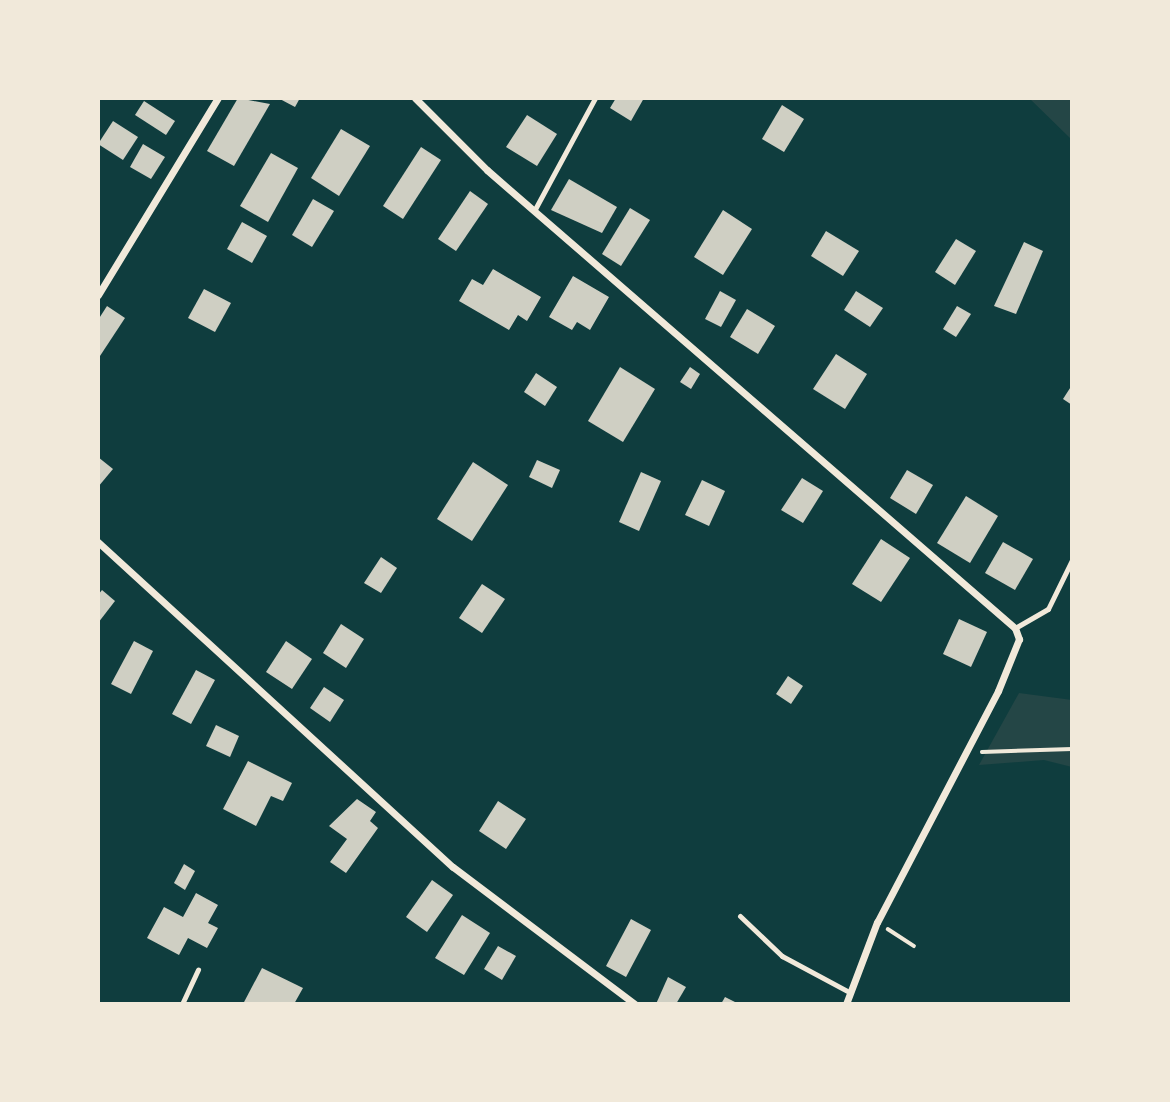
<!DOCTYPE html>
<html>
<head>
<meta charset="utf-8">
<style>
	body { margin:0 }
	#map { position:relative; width:1170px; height:1102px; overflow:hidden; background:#0f3d3e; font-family:"DejaVu Sans",sans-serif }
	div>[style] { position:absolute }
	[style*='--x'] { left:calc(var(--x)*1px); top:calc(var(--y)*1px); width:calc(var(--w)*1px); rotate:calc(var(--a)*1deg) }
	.green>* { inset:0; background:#244646 }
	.building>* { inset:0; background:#cfcfc3 }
	.path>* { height:3.5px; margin:-1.75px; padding:0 1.75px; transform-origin:1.75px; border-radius:1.75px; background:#f1e9da }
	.service>* { height:5px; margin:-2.5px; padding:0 2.5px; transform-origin:2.5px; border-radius:2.5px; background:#f1e9da }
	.minor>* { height:7px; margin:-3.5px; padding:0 3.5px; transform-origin:3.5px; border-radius:3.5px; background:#f1e9da }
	span { translate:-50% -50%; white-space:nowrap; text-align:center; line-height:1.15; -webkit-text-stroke:6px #f1e9da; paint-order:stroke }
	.frame { position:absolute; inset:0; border:100px solid #f1e9da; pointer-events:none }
</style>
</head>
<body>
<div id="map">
	<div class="green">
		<i style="clip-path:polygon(1029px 98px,1072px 98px,1072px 141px,1072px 140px)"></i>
		<i style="clip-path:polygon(1019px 693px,1072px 700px,1072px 767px,1044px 760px,979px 765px)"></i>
	</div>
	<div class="building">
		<i style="clip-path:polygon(238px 98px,270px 104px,234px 166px,207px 151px)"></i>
		<i style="clip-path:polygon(278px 98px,300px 98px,295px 107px)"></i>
		<i style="clip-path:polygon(616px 98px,644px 98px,631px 121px,610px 108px)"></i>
		<i style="clip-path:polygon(144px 101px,175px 121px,166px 135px,135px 115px)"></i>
		<i style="clip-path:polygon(782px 105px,804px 119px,784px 152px,762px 139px)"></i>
		<i style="clip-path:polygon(527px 115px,557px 134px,537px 166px,506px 147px)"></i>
		<i style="clip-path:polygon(113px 121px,138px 137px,123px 160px,98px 144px)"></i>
		<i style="clip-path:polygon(341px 129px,370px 146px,339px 196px,311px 178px)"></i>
		<i style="clip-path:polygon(143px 144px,165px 157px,151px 179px,130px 167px)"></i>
		<i style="clip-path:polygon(421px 147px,441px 160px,403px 219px,383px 206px)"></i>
		<i style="clip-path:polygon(271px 153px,298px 168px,268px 222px,240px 206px)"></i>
		<i style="clip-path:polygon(569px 179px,617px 207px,602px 233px,551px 210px)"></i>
		<i style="clip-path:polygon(470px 191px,488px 204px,456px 251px,438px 239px)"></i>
		<i style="clip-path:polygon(313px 199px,334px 211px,312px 247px,292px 235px)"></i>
		<i style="clip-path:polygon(630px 208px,650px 220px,621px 266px,602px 254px)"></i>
		<i style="clip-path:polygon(723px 210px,752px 229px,723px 275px,694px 257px)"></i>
		<i style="clip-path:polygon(242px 222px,267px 236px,252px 263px,227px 249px)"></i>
		<i style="clip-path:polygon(826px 231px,859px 251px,843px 276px,811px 256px)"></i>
		<i style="clip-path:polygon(956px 239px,976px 251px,955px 285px,935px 272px)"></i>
		<i style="clip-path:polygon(1024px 242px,1043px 251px,1016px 314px,994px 306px)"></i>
		<i style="clip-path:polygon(493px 269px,541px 297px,527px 321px,518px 315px,509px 330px,459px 301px,472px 279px,483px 285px)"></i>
		<i style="clip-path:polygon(573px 276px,609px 297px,590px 330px,577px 322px,572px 330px,549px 317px)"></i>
		<i style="clip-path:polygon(204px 289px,231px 303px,215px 332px,188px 318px)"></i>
		<i style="clip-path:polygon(720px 291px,736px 300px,721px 327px,705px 319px)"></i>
		<i style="clip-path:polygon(856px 291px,883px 308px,870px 327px,844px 310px)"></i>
		<i style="clip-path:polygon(107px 306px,125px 318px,98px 359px,98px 320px)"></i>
		<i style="clip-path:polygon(957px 306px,971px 314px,956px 337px,943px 329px)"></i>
		<i style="clip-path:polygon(747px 309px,775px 326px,758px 354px,730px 337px)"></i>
		<i style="clip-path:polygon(836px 354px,867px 374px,845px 409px,813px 389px)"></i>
		<i style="clip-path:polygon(620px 367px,655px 389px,623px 442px,588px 421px)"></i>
		<i style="clip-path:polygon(690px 367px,700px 374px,691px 389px,680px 382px)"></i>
		<i style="clip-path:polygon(536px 373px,557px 387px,545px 406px,524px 392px)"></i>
		<i style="clip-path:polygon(1072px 385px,1072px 405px,1063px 399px)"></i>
		<i style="clip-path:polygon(98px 457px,113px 469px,98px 487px)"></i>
		<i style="clip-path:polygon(537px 460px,560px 470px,552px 488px,529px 477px)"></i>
		<i style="clip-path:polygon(473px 462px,508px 485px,472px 541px,437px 519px)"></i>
		<i style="clip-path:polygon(907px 470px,933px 485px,916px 514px,890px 498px)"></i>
		<i style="clip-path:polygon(641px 472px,661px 481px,639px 531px,619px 522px)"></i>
		<i style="clip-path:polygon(802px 478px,823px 491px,803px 523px,781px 510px)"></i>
		<i style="clip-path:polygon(702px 480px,725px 491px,709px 526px,685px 515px)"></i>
		<i style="clip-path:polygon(966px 496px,998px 516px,970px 563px,937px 543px)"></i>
		<i style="clip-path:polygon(881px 539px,910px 558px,881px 602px,852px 584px)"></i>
		<i style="clip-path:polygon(1003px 542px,1033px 559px,1015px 590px,985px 573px)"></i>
		<i style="clip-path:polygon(381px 557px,397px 568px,381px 593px,364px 583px)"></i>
		<i style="clip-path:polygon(482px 584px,505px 599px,482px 633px,459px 618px)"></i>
		<i style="clip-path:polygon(102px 590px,115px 601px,98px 623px,98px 595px)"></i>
		<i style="clip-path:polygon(959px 619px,987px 632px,971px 667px,943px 654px)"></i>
		<i style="clip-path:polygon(341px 624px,364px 639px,346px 668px,323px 653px)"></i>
		<i style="clip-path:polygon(134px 641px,153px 651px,131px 694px,111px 684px)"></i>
		<i style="clip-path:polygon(286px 641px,312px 659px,292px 689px,266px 672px)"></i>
		<i style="clip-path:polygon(196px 670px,215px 680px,191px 724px,172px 714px)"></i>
		<i style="clip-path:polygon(788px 676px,803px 686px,791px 704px,776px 694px)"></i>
		<i style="clip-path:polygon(324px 687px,344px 700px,330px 722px,310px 708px)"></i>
		<i style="clip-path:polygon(216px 725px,239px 736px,230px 757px,206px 746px)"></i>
		<i style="clip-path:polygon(248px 761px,292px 783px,283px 801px,271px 796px,256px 826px,223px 809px)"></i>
		<i style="clip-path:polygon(357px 799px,376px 812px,370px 821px,378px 828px,346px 873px,330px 862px,347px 839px,329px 826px)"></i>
		<i style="clip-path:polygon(498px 801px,526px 819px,506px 849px,479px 831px)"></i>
		<i style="clip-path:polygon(184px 864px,195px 871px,185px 890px,174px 883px)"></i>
		<i style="clip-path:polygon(432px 880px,453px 895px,427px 932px,406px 917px)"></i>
		<i style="clip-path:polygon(196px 893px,218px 905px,208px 923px,218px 928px,207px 948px,188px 938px,179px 955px,147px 938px,164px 907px,183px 917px)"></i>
		<i style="clip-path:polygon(462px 915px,490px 933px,464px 975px,435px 958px)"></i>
		<i style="clip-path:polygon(631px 919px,651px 930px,626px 977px,606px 966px)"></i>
		<i style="clip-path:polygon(498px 946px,516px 956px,502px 980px,484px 969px)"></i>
		<i style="clip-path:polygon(262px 968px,303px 988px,294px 1004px,243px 1004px)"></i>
		<i style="clip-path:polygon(668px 977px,686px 987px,676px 1004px,656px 1004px)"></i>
		<i style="clip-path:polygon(725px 997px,739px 1004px,721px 1004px)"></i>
	</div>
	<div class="path">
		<i style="--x:982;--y:752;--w:90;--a:-1.9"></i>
		<i style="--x:888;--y:929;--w:31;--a:33"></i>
	</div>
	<div class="service">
		<i style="--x:534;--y:211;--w:128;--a:-61.6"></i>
		<i style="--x:1015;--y:628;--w:38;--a:-30"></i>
		<i style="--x:1048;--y:609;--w:55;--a:-63.9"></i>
		<i style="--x:740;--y:916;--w:58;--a:43.6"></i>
		<i style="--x:782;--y:956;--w:78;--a:28.2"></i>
		<i style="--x:182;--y:1004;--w:38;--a:-65"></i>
	</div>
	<div class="minor">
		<i style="--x:415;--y:98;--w:102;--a:45"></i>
		<i style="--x:487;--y:170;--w:699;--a:40.94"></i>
		<i style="--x:1015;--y:628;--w:12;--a:70"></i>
		<i style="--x:1019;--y:639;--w:56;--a:112"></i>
		<i style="--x:998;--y:691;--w:261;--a:117.6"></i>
		<i style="--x:877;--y:922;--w:88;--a:110.7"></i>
		<i style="--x:98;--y:295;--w:231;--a:-58.7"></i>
		<i style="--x:98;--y:542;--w:481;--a:42.5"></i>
		<i style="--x:453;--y:867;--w:228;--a:37"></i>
	</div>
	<div class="frame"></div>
</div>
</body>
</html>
